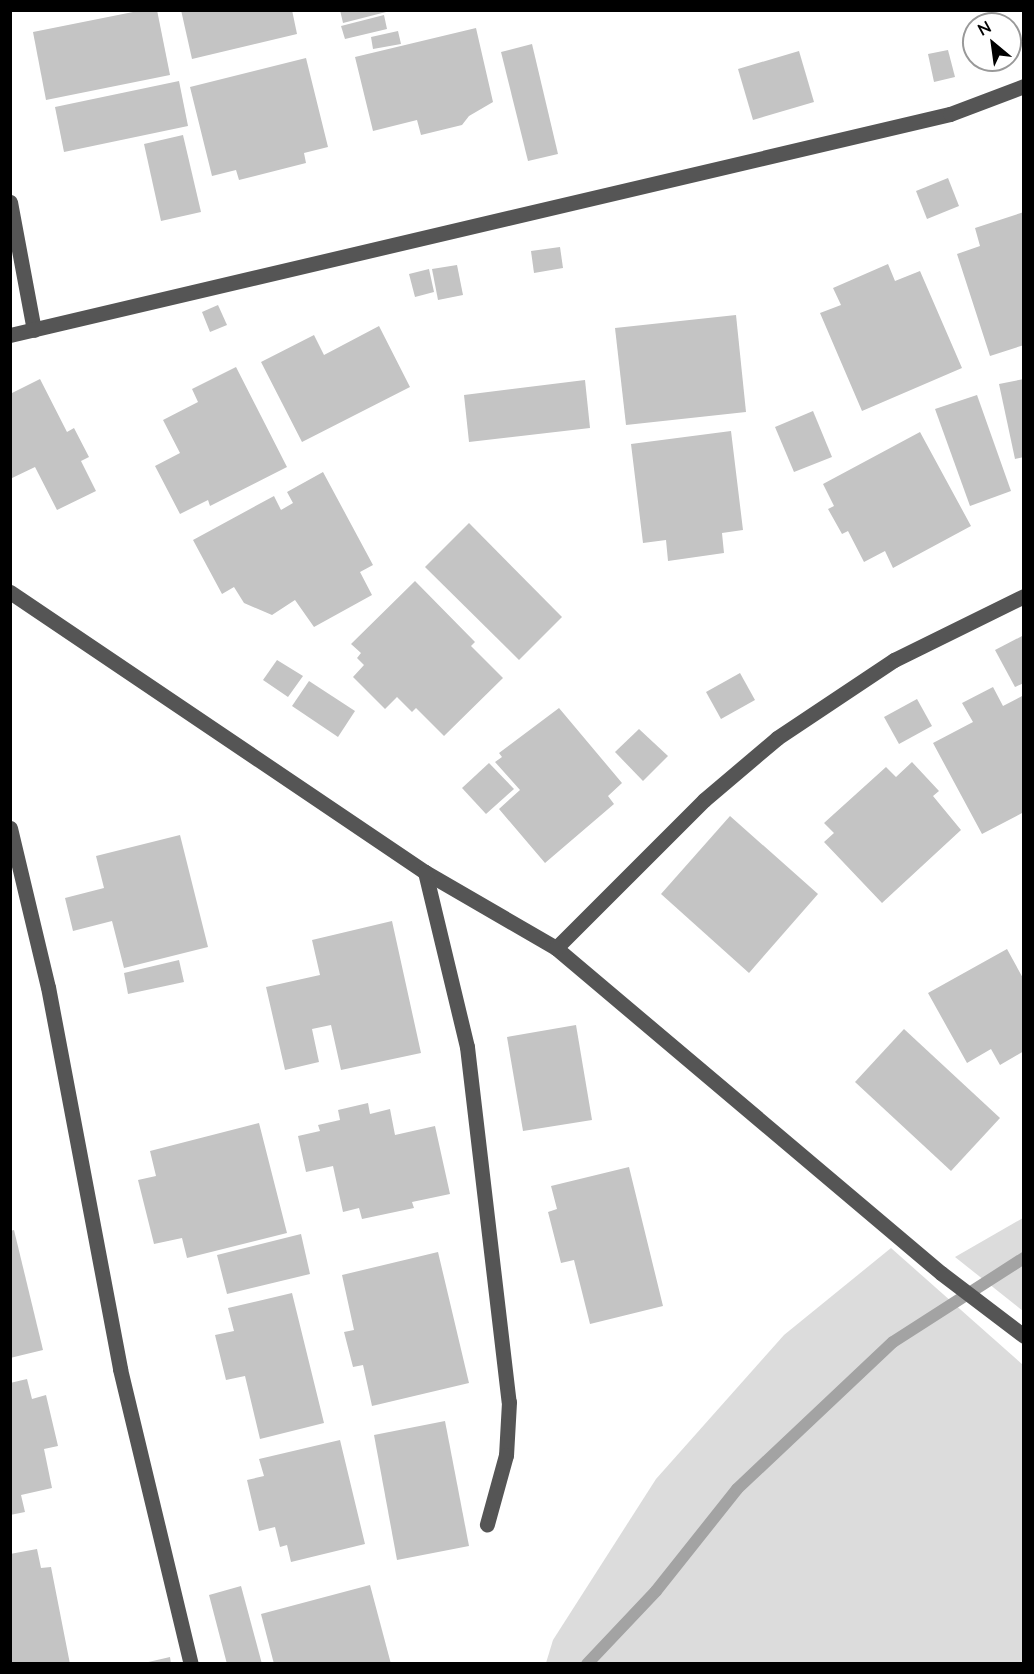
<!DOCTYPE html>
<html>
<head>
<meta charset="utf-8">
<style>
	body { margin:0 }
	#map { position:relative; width:1034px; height:1674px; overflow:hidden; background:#fff; font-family:Lato,sans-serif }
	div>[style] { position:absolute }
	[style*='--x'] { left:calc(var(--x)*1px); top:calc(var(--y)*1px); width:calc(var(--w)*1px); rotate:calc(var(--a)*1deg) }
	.green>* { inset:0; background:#dcdcdc }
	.stream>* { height:12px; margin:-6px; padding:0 6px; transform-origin:6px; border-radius:6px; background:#a3a3a3 }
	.building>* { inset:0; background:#c4c4c4 }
	.minor>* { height:15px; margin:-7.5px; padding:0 7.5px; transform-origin:7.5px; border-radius:7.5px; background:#555 }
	span { translate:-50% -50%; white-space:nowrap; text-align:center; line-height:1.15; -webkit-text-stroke:4.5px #fff; paint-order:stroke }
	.frame { position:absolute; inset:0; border:12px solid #000; pointer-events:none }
	.north { position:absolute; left:962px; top:12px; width:60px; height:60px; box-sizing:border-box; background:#fff; border:2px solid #999; border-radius:50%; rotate:331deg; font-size:16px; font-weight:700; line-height:24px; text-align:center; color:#000 }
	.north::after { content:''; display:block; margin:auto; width:21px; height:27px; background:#000; clip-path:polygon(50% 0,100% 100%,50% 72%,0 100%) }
</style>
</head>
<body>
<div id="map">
	<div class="green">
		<i style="clip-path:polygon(1023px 1218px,1023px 1311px,955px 1257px)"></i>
		<i style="clip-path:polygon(891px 1248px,1023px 1365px,1023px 1663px,546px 1663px,553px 1640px,656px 1479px,784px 1335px)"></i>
	</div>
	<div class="stream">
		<i style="--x:587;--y:1664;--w:100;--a:-46.6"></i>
		<i style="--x:656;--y:1591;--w:130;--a:-51.5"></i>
		<i style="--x:737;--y:1489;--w:214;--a:-43.3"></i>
		<i style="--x:893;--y:1342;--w:156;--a:-32.7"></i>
	</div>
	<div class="building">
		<i style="clip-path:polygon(143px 10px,157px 10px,170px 75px,46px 100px,33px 32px)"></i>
		<i style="clip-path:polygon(181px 10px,292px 10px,297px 34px,192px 59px)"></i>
		<i style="clip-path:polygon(340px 10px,390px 10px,390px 11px,343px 23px)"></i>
		<i style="clip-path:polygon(384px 15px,387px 29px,345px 39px,341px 26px)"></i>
		<i style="clip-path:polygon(476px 28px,493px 102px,469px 116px,462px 125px,421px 135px,417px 120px,373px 131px,355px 57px)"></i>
		<i style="clip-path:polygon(398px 31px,401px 44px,373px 49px,371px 37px)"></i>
		<i style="clip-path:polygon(532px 44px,558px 154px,528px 161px,501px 52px)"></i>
		<i style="clip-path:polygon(948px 50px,955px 77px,934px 82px,928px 54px)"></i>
		<i style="clip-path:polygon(799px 51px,814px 102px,753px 120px,738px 69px)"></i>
		<i style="clip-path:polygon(306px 58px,328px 147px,304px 153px,306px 163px,239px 180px,236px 170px,212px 176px,190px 87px)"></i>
		<i style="clip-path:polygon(179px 81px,188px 126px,64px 152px,55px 107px)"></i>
		<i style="clip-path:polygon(183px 135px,201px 212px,161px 221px,144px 144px)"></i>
		<i style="clip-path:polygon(948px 178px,959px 206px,927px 219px,916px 191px)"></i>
		<i style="clip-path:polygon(1024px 212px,1024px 345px,990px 356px,957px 254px,980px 246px,975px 228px)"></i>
		<i style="clip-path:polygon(560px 247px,563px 268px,534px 273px,531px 251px)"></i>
		<i style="clip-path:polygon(888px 264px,895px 281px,920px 271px,962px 368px,862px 411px,820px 313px,841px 305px,833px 288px)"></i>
		<i style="clip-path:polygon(457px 265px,463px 295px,438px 300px,432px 269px)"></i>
		<i style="clip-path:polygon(429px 269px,434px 292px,415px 297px,409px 274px)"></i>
		<i style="clip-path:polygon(218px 305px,227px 325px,210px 332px,202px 312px)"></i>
		<i style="clip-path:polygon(736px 315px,746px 412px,626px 425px,615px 328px)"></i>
		<i style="clip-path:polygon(379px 326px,410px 387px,302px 442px,261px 362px,314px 335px,324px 355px)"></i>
		<i style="clip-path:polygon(236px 367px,287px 467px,210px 506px,208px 500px,180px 514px,155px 466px,180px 453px,163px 420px,198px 402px,192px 389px)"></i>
		<i style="clip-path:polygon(40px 379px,67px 432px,74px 428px,89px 457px,81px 461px,96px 491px,57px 510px,35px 467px,10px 479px,10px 394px)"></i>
		<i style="clip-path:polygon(1024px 379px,1024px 457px,1015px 459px,999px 384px)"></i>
		<i style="clip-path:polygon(585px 380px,590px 428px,469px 442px,464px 395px)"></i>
		<i style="clip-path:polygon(977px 395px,1011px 491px,970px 506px,935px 409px)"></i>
		<i style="clip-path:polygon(813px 411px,832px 457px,794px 472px,775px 427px)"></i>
		<i style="clip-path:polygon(731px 431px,743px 530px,722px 533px,724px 553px,668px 561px,666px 540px,643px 543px,631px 444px)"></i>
		<i style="clip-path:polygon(920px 432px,971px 526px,893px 568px,885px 551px,864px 562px,848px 531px,842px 534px,828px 509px,834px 506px,823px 484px)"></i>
		<i style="clip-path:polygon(323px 472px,373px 565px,360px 572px,372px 595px,314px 627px,295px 600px,272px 615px,244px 603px,234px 587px,222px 594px,193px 540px,274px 496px,281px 510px,293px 503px,287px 492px)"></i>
		<i style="clip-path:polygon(469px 523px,562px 617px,519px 660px,425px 567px)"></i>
		<i style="clip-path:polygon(415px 581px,475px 642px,471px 646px,503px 678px,444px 736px,416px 708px,412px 712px,397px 697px,385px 709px,353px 677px,364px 665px,357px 658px,361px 653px,351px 644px)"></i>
		<i style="clip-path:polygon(1024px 635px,1024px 683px,1015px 687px,995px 650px)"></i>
		<i style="clip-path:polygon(277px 660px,303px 676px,288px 697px,263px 680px)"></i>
		<i style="clip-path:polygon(740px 673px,755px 700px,721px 719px,706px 692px)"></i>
		<i style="clip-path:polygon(309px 681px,355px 711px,338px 737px,292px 706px)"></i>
		<i style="clip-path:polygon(993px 687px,1003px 706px,1024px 695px,1024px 812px,982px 834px,933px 743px,973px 722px,962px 703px)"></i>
		<i style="clip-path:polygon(917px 699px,932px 726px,899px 744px,884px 717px)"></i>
		<i style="clip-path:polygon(559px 708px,622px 783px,608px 796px,614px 804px,545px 863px,499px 809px,520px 790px,495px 762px,502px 757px,499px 753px)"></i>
		<i style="clip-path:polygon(639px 729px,668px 756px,643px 781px,615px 752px)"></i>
		<i style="clip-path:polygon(912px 762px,939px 791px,933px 796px,961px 830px,882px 903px,824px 842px,834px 833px,824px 823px,886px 767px,896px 777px)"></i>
		<i style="clip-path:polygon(489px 763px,514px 789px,486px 814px,462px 788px)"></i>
		<i style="clip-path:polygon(730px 816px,818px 894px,749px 973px,661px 894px)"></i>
		<i style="clip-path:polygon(180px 835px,208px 947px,124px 968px,112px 921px,73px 931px,65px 898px,104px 888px,96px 856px)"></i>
		<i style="clip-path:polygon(392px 921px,421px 1053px,341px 1070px,331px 1025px,312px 1029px,319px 1062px,285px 1070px,266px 987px,320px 975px,312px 940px)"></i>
		<i style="clip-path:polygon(1007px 949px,1024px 980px,1024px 1051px,1000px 1065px,991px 1049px,967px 1063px,928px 993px)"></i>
		<i style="clip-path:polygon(179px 960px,184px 982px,128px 994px,124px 973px)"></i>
		<i style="clip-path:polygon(576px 1025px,592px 1120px,523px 1131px,507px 1037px)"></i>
		<i style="clip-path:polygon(904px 1029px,1000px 1118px,951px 1171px,855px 1082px)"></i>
		<i style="clip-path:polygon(368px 1103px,370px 1114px,390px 1109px,395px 1135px,435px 1126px,450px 1194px,412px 1202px,414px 1208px,362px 1219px,359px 1208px,343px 1212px,333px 1166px,306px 1172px,298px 1136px,320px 1131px,318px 1125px,340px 1120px,338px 1110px)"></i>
		<i style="clip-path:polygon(259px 1123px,287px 1233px,187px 1258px,182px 1238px,154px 1244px,138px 1180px,156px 1176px,150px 1151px)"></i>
		<i style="clip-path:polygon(629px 1167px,663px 1306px,590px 1324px,574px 1260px,561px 1263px,548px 1212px,557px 1209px,551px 1186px)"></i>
		<i style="clip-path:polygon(14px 1230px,43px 1350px,10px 1358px,10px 1231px)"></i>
		<i style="clip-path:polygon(301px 1234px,310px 1274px,227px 1294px,217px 1255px)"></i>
		<i style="clip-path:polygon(438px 1252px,469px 1383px,372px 1406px,363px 1365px,353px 1367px,344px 1332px,354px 1330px,342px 1275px)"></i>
		<i style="clip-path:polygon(292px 1293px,324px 1423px,260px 1439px,245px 1376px,226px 1380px,215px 1335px,234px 1331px,228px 1308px)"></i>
		<i style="clip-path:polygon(27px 1379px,32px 1399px,46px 1395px,58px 1446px,44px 1449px,52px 1488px,21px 1495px,25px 1512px,10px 1515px,10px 1383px)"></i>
		<i style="clip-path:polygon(445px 1421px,469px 1546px,397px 1560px,374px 1435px)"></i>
		<i style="clip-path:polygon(340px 1440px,365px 1544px,291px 1562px,287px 1545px,280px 1547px,275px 1527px,259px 1531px,247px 1480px,264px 1476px,259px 1459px)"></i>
		<i style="clip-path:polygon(37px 1549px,41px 1568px,51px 1567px,70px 1664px,10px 1664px,10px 1554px)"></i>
		<i style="clip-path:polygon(370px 1585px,391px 1664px,274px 1664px,261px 1614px)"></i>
		<i style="clip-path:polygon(241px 1586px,262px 1664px,227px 1664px,209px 1595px)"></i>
		<i style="clip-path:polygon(170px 1657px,171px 1664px,144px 1664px,144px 1663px)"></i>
	</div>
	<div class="minor">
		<i style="--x:10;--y:202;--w:130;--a:79.4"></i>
		<i style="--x:10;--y:335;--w:966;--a:-13.23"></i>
		<i style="--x:950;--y:114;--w:79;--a:-20.7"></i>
		<i style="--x:10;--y:592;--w:501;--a:34.01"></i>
		<i style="--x:425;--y:872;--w:151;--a:30.1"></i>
		<i style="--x:556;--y:948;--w:504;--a:40.17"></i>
		<i style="--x:941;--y:1273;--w:104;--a:37.2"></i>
		<i style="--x:10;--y:828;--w:163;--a:76.6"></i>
		<i style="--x:48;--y:987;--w:389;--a:79.3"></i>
		<i style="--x:120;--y:1369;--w:303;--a:76.5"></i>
		<i style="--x:425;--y:872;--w:180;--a:76.5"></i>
		<i style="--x:467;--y:1047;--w:357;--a:83.3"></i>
		<i style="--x:509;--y:1402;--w:53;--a:93.2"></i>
		<i style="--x:506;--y:1455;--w:72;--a:105.4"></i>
		<i style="--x:556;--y:948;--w:209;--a:-45"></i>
		<i style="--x:704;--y:800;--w:96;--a:-40.3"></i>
		<i style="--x:777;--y:738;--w:141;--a:-33.7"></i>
		<i style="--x:894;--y:660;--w:145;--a:-26.2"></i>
	</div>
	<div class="frame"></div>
	<div class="north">N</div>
</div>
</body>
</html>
